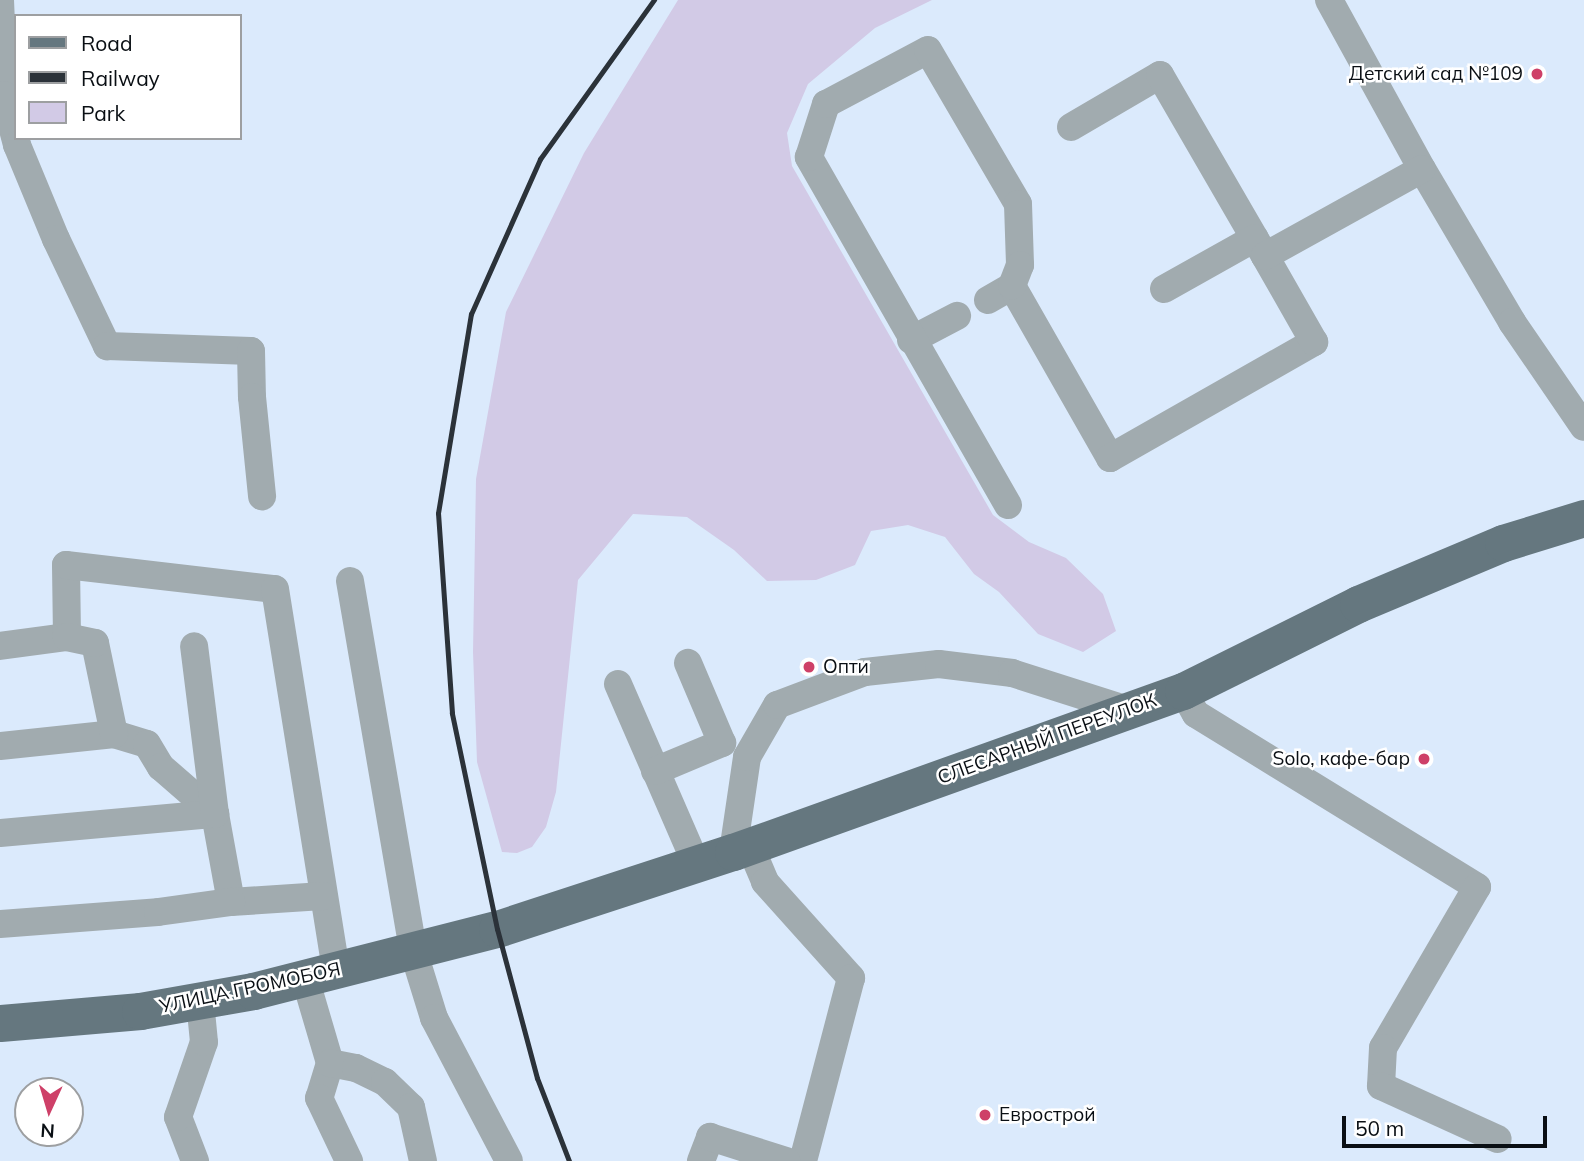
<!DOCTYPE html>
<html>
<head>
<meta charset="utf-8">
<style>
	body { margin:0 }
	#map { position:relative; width:1584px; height:1161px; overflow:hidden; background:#dbeafc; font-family:Mulish,sans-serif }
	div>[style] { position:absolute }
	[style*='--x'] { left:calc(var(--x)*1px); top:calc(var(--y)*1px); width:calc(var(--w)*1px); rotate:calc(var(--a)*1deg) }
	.green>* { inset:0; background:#d2cae6 }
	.minor>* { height:28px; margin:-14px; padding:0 14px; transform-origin:14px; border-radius:14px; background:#a1abaf }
	.major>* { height:37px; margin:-18.5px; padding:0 18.5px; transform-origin:18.5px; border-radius:18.5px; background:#65777f }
	.rail>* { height:5px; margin:-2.5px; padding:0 2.5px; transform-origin:2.5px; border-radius:2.5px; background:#2b3239 }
	.dots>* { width:19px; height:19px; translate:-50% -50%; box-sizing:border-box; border:4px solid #fff; border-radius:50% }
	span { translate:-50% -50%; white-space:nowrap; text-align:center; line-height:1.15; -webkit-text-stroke:5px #fff; paint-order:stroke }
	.poi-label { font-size:19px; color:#0a0f14 }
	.right { translate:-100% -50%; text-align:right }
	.left { translate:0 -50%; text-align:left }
	.street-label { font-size:19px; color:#0a0f14 }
	.legend { position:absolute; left:14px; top:14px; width:228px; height:126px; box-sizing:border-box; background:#fff; border:2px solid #9d9fa1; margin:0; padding:9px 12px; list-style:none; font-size:21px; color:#0a0f14 }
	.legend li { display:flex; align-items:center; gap:14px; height:35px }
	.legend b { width:35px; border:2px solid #9d9fa1 }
	.north { position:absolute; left:14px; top:1077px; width:70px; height:70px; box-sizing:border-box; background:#fff; border:2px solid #9d9fa1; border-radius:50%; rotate:184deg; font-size:19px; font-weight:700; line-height:28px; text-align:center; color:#0a0f14 }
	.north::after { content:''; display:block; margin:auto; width:24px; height:32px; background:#ce4068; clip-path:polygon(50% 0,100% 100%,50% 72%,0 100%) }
	.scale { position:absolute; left:1342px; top:1116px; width:205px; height:32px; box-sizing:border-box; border:4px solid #0a0f14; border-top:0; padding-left:9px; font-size:21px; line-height:24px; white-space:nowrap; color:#0a0f14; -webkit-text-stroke:5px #fff; paint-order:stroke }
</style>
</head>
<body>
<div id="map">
	<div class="green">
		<i style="clip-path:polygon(678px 0,932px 0,875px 28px,808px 84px,787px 133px,792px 166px,993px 515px,1029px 542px,1066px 558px,1103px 594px,1116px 631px,1083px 652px,1038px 634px,999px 592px,974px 574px,945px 537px,908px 525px,871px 531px,855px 565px,816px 580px,767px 581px,734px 550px,687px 517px,633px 514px,578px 580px,556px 792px,546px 827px,532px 847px,517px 853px,502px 852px,477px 762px,473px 652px,476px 479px,506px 312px,584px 153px)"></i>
	</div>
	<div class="minor">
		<i style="--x:0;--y:0;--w:95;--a:87.6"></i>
		<i style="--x:4;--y:95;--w:52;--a:75.4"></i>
		<i style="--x:17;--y:145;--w:102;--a:67.5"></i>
		<i style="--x:56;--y:239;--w:119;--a:64.5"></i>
		<i style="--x:107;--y:346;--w:144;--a:2"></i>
		<i style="--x:251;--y:351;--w:46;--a:88.8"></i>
		<i style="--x:252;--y:397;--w:100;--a:84.2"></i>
		<i style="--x:1329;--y:0;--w:193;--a:61.2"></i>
		<i style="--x:1422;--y:169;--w:178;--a:59.5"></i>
		<i style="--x:1512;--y:322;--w:127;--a:55.6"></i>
		<i style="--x:1071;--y:127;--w:103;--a:-30.3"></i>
		<i style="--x:1160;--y:75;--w:209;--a:59.9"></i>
		<i style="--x:1164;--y:289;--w:104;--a:-29.3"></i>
		<i style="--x:988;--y:300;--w:28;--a:-30"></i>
		<i style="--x:1012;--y:286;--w:198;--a:60.3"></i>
		<i style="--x:1110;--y:458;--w:235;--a:-29.6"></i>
		<i style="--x:1314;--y:342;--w:99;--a:-119.7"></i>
		<i style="--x:1265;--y:256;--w:179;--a:-29"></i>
		<i style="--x:911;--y:340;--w:52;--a:-27.6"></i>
		<i style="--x:1008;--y:505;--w:401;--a:-119.8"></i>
		<i style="--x:809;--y:157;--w:56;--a:-72.2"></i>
		<i style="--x:826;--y:104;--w:115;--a:-27.9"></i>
		<i style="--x:928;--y:50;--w:178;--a:59.7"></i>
		<i style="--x:1018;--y:204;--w:61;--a:88.1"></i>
		<i style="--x:1020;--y:265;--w:22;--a:111"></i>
		<i style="--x:350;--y:581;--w:374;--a:80.3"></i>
		<i style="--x:413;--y:950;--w:71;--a:72.8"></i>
		<i style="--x:434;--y:1018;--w:161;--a:62.3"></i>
		<i style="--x:0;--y:646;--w:68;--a:-7.7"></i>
		<i style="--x:67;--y:637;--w:72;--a:-90.8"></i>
		<i style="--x:66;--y:565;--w:210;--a:6.6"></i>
		<i style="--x:275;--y:589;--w:386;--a:80.9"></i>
		<i style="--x:618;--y:684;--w:195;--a:66.5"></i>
		<i style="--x:1183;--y:691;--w:26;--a:61"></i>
		<i style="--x:1196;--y:714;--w:330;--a:31.6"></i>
		<i style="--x:1477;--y:887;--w:186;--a:120.3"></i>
		<i style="--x:1383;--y:1048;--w:38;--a:93"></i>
		<i style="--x:1381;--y:1086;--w:128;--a:24.4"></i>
		<i style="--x:114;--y:734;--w:34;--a:17"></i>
		<i style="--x:147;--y:744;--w:27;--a:59"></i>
		<i style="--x:161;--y:767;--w:72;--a:41"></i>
		<i style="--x:215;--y:814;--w:89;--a:79.7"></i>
		<i style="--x:231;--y:902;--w:92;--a:-3.7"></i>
		<i style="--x:0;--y:746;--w:115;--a:-6"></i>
		<i style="--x:114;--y:734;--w:93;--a:-101.8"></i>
		<i style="--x:95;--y:643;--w:29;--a:-168"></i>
		<i style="--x:655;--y:771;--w:73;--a:-22.7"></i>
		<i style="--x:722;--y:743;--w:87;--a:-113"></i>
		<i style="--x:0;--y:833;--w:216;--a:-5.1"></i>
		<i style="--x:215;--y:814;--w:169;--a:-97.1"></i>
		<i style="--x:750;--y:846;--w:39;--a:67"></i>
		<i style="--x:765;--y:882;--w:129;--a:48.1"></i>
		<i style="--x:851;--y:978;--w:189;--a:104.7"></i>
		<i style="--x:733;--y:852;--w:96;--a:-81.6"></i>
		<i style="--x:747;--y:757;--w:60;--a:-60"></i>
		<i style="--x:777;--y:705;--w:94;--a:-20.6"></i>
		<i style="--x:865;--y:672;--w:74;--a:-6.2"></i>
		<i style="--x:939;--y:664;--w:74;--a:7"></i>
		<i style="--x:1012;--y:673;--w:122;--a:17.7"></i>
		<i style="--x:0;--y:924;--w:158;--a:-4.3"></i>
		<i style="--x:158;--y:912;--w:74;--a:-7.8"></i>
		<i style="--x:305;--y:978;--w:89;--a:73.6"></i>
		<i style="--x:330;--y:1063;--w:37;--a:107"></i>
		<i style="--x:319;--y:1098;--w:70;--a:64.5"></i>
		<i style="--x:330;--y:1063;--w:26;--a:11"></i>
		<i style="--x:356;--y:1068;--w:32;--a:26"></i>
		<i style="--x:385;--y:1082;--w:36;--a:44"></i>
		<i style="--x:411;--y:1107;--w:55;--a:77.5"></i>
		<i style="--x:195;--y:1161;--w:47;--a:-111.1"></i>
		<i style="--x:178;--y:1117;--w:79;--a:-70.9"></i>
		<i style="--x:204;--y:1042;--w:41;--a:-95.6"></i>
		<i style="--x:701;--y:1161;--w:26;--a:-69"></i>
		<i style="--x:710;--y:1137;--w:80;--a:17.5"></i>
	</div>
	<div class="major">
		<i style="--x:0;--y:1023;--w:141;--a:-4.9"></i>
		<i style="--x:140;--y:1011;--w:115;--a:-10"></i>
		<i style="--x:253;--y:991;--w:252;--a:-14.3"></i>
		<i style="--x:497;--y:929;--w:248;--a:-18.1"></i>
		<i style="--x:733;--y:852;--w:478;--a:-19.7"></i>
		<i style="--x:1183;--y:691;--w:195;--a:-26.4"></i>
		<i style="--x:1358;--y:604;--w:157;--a:-22.8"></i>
		<i style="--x:1503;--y:543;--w:85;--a:-17.2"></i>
	</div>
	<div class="rail">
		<i style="--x:569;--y:1161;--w:89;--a:-111.1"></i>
		<i style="--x:537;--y:1078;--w:154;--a:-105"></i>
		<i style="--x:497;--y:929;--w:221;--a:-101.8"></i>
		<i style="--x:452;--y:713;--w:200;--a:-94"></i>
		<i style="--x:438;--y:513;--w:202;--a:-80.6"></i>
		<i style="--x:471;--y:314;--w:170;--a:-66"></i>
		<i style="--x:540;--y:159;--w:196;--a:-54.4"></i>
	</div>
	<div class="dots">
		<i style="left:1537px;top:74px;background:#ce4068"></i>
		<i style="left:809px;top:667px;background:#ce4068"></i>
		<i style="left:1424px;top:759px;background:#ce4068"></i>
		<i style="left:985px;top:1115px;background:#ce4068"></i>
	</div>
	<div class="poi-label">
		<span class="right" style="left:1523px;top:74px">Детский сад №109</span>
		<span class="left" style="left:823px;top:667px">Опти</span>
		<span class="right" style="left:1410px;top:759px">Solo, кафе-бар</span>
		<span class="left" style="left:999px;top:1115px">Еврострой</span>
	</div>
	<div class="street-label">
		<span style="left:1047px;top:739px;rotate:-20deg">СЛЕСАРНЫЙ ПЕРЕУЛОК</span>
		<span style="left:250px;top:988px;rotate:-12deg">УЛИЦА ГРОМОБОЯ</span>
	</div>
	<ul class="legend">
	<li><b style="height:9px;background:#65777f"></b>Road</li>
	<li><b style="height:9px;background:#2b3239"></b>Railway</li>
	<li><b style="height:19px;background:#d2cae6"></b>Park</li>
	</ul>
	<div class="north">N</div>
	<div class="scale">50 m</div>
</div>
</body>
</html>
